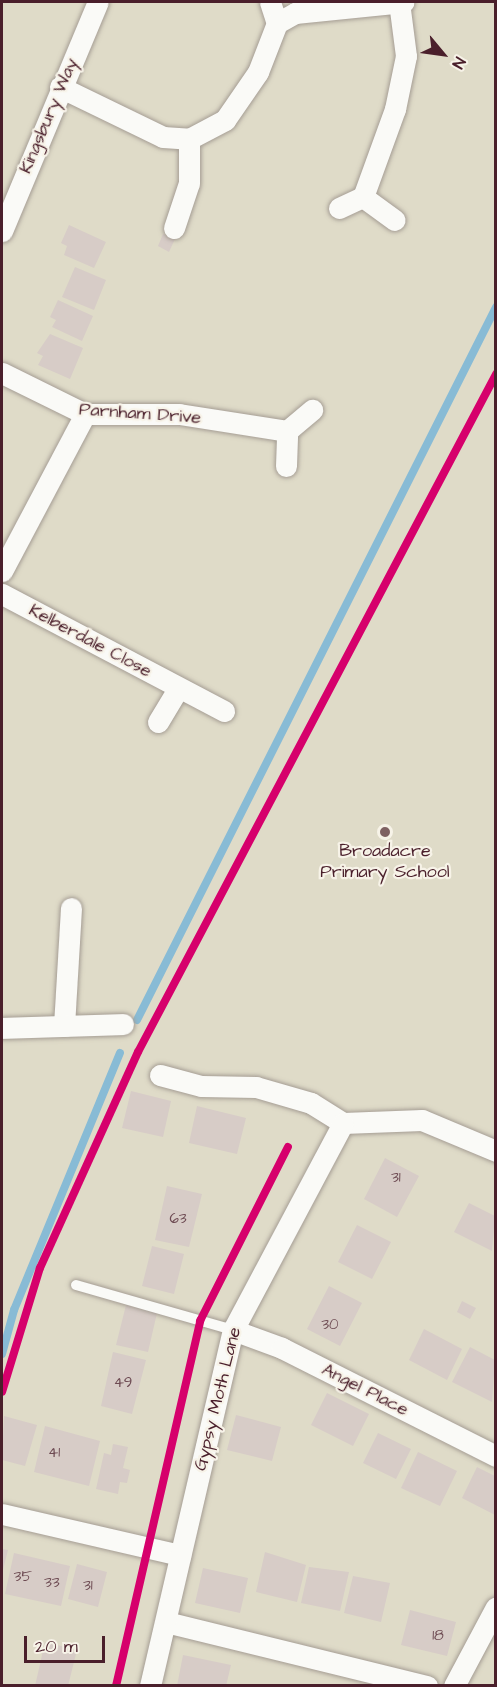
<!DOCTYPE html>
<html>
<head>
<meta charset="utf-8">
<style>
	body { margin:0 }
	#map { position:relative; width:497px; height:1687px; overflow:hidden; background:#dfdbc8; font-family:"Architects Daughter",sans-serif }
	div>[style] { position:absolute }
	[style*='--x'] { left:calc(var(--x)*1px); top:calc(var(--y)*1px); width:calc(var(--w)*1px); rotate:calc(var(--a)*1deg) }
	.stream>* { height:8px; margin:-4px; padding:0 4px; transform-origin:4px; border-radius:4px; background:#88bbd5 }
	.building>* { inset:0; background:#d7ccc7 }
	.roads { filter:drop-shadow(0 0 2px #a59d94) drop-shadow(0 0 2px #a59d94) }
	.service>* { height:10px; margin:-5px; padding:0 5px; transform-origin:5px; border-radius:5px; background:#fafaf7 }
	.minor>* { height:21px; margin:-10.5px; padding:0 10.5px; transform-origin:10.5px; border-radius:10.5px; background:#fafaf7 }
	.cycleway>* { height:8px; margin:-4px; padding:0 4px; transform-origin:4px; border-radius:4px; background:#d6006c }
	.dots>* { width:16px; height:16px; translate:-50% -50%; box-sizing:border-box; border:3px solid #f7f3e8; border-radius:50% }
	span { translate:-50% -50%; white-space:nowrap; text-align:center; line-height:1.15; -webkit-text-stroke:4.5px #f7f3e8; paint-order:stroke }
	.number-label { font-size:15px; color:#6d4a52 }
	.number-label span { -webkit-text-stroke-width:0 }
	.street-label { font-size:18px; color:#4a1f2b }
	.poi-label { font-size:18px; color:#4a1f2b }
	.frame { position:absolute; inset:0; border:3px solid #4a1f2b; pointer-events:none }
	.north { position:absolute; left:413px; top:24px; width:60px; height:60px; -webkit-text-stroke:4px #f7f3e8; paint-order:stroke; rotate:119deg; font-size:16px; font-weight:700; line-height:24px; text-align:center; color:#4a1f2b }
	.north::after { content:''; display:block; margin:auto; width:21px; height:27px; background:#4a1f2b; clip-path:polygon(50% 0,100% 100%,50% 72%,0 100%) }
	.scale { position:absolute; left:24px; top:1636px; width:81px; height:27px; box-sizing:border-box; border:3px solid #4a1f2b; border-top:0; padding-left:8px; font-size:18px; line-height:21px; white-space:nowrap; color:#4a1f2b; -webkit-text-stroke:4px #f7f3e8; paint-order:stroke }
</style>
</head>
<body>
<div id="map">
	<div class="stream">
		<i style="--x:137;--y:1020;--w:798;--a:-63.27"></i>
		<i style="--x:2;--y:1354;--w:46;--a:-74.7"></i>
		<i style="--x:14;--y:1310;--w:278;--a:-67.6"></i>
	</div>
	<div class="building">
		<i style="clip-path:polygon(69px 225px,106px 242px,94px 268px,64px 255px,67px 246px,61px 243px)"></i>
		<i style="clip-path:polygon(163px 234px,175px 239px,169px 252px,158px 246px)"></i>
		<i style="clip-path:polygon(75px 267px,106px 280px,94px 310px,62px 297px)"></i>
		<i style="clip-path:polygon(58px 300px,93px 316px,82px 341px,52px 327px,56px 320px,50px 317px)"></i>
		<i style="clip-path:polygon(50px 334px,83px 348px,70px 379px,38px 365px,43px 356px,37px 353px)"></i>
		<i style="clip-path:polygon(131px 1091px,171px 1101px,163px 1137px,122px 1128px)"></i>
		<i style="clip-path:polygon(197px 1106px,246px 1118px,237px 1154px,189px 1143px)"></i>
		<i style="clip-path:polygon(385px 1158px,419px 1176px,397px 1217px,364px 1199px)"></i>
		<i style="clip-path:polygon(167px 1186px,202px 1194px,189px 1247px,155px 1240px)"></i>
		<i style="clip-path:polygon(469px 1203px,495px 1216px,492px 1251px,454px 1232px)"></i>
		<i style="clip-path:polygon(357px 1225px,391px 1242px,372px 1279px,338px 1262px)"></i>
		<i style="clip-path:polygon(152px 1246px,184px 1254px,174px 1294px,142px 1286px)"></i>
		<i style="clip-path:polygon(329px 1286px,362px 1303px,340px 1346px,307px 1329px)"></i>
		<i style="clip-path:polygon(462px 1301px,476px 1308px,470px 1319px,457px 1312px)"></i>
		<i style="clip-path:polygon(126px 1305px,157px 1313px,148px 1352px,116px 1345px)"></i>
		<i style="clip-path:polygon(424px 1329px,462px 1349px,447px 1380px,409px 1360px)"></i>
		<i style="clip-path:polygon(470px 1347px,495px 1360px,492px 1402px,452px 1382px)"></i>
		<i style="clip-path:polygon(113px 1352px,146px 1360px,132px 1414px,101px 1406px)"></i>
		<i style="clip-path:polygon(327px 1393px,369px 1414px,353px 1446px,311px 1425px)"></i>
		<i style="clip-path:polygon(236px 1415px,281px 1427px,272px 1461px,227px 1450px)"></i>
		<i style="clip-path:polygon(4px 1416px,37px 1425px,25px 1466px,2px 1460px)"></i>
		<i style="clip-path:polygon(45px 1426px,100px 1441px,89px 1486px,34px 1472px)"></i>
		<i style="clip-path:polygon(378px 1433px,411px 1449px,396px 1479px,363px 1463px)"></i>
		<i style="clip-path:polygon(113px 1444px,128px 1447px,123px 1468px,130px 1470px,127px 1483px,120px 1482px,118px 1494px,96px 1489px,104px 1453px,111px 1455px)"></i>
		<i style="clip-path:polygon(418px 1452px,457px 1471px,440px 1506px,401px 1488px)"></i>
		<i style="clip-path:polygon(477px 1467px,495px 1476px,495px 1515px,462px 1498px)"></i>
		<i style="clip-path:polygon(2px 1549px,8px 1550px,2px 1574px)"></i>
		<i style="clip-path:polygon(265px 1552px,306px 1565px,297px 1602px,256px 1592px)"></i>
		<i style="clip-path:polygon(14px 1553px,70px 1566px,61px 1606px,5px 1594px)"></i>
		<i style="clip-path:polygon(77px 1564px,107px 1572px,98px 1607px,68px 1599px)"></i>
		<i style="clip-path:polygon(309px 1567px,349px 1572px,340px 1611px,301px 1603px)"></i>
		<i style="clip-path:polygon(203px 1568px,248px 1578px,240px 1613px,195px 1603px)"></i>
		<i style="clip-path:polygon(353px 1576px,390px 1583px,381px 1622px,344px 1613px)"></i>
		<i style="clip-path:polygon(410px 1610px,456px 1622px,447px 1656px,401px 1645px)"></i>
		<i style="clip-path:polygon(45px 1642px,77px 1650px,68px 1686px,35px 1686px)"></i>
		<i style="clip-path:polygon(183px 1655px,231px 1665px,226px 1686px,177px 1686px)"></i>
	</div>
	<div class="roads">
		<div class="service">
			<i style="--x:76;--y:1285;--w:163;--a:16"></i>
		</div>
		<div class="minor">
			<i style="--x:270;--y:2;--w:22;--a:72"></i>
			<i style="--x:60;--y:87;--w:114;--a:25.9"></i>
			<i style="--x:163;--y:137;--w:26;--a:4"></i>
			<i style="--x:189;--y:139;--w:41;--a:-27.8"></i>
			<i style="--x:225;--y:120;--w:58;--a:-55.5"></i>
			<i style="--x:258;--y:72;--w:53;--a:-68.8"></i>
			<i style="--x:277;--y:23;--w:21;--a:-29"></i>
			<i style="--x:295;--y:13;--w:109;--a:-5.8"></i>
			<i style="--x:363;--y:197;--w:94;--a:-70"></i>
			<i style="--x:395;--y:109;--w:54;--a:-78.3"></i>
			<i style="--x:406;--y:56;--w:54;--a:-97.4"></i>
			<i style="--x:339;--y:208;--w:26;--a:-25"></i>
			<i style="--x:363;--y:197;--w:39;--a:36"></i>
			<i style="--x:174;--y:228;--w:47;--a:-71.6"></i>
			<i style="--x:189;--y:183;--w:44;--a:-90"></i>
			<i style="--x:2;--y:231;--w:248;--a:-67.3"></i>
			<i style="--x:2;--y:373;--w:93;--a:26.3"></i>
			<i style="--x:85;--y:414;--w:94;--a:0"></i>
			<i style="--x:179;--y:414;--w:109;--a:8.9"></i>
			<i style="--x:286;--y:466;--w:35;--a:-88"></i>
			<i style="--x:287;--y:431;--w:33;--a:-40"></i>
			<i style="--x:2;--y:571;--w:178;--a:-62.1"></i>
			<i style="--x:2;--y:594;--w:251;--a:27.8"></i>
			<i style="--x:158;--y:722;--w:39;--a:-59"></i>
			<i style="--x:64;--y:1026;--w:118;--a:-86.6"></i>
			<i style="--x:2;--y:1028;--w:121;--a:-1.9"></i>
			<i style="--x:160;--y:1075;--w:42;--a:15"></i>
			<i style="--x:201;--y:1086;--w:55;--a:1"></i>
			<i style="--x:256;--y:1087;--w:57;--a:16.2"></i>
			<i style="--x:311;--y:1103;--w:38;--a:32"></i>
			<i style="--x:343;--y:1123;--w:79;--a:-2.2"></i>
			<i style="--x:422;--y:1120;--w:80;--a:22.7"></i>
			<i style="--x:233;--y:1330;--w:52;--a:20.2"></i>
			<i style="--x:282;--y:1348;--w:240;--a:26.8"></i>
			<i style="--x:2;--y:1514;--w:183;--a:13"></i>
			<i style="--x:166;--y:1622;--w:269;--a:13.8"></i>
			<i style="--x:150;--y:1686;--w:366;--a:-76.9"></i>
			<i style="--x:233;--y:1330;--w:234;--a:-62"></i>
			<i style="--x:454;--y:1686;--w:89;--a:-62"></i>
		</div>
	</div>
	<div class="cycleway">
		<i style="--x:2;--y:1392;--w:130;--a:-73"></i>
		<i style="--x:40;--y:1268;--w:237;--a:-65.6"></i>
		<i style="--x:138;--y:1052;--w:767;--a:-62.16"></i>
		<i style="--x:116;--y:1686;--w:375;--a:-77"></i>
		<i style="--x:200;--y:1321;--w:195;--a:-63.2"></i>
	</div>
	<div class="dots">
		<i style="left:385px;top:832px;background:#7e6162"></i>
	</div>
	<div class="number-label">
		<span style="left:396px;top:1178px">31</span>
		<span style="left:178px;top:1219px">63</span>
		<span style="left:330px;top:1325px">30</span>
		<span style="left:123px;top:1383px">49</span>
		<span style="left:54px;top:1453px">41</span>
		<span style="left:23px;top:1577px">35</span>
		<span style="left:52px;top:1583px">33</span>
		<span style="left:88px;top:1586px">31</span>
		<span style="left:438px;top:1636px">18</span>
	</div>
	<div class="street-label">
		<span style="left:49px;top:116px;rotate:-67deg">Kingsbury Way</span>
		<span style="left:140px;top:414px;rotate:4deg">Parnham Drive</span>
		<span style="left:90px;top:641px;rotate:28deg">Kelberdale Close</span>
		<span style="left:365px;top:1390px;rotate:27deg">Angel Place</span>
		<span style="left:218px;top:1399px;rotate:-76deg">Gypsy Moth Lane</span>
	</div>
	<div class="poi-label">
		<span style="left:385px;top:862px">Broadacre<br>Primary School</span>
	</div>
	<div class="frame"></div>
	<div class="north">N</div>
	<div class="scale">20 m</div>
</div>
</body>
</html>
